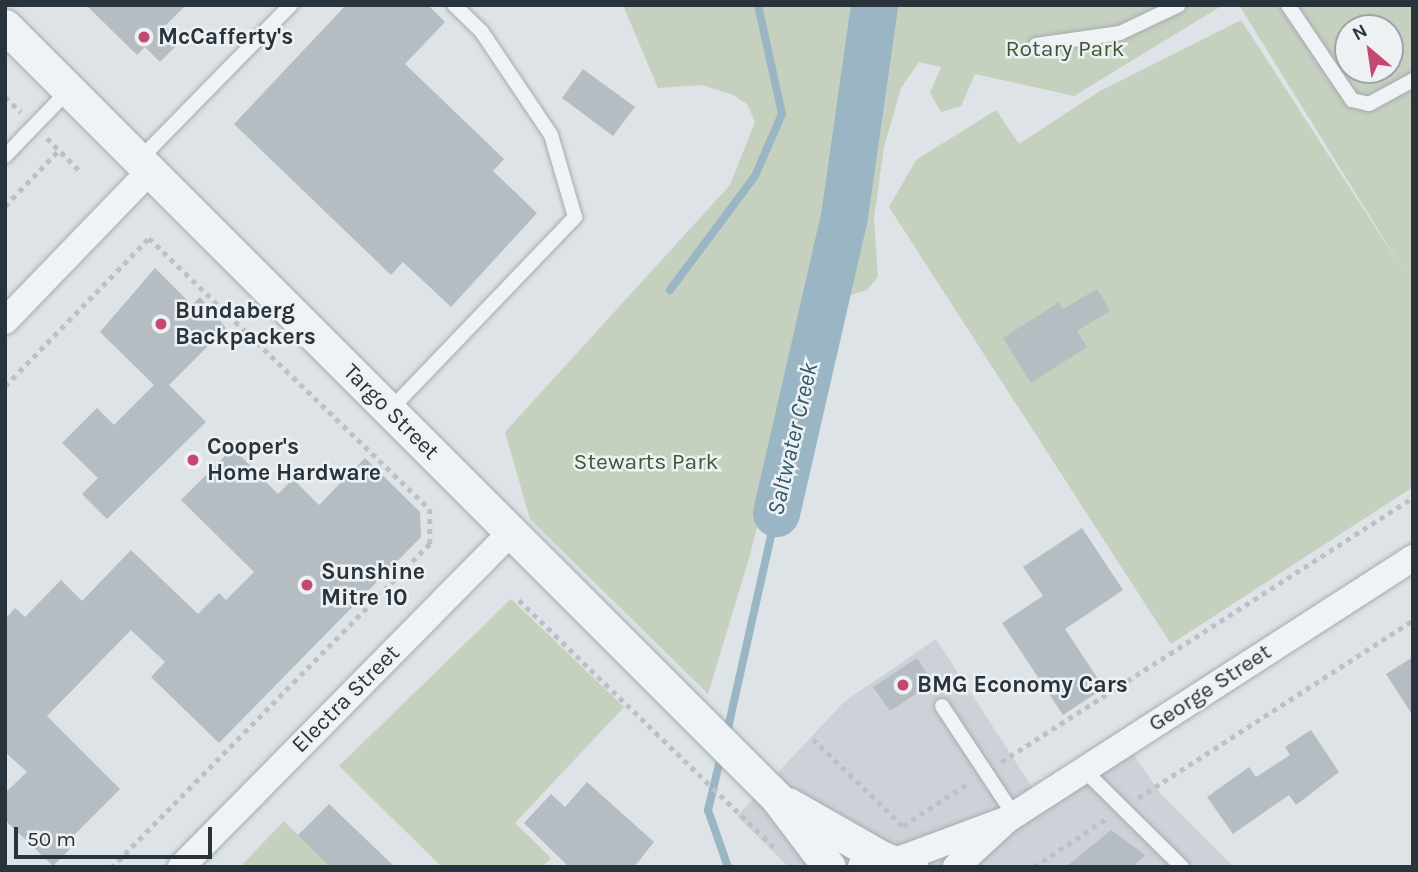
<!DOCTYPE html>
<html>
<head>
<meta charset="utf-8">
<style>
	body { margin:0 }
	#map { position:relative; width:1418px; height:872px; overflow:hidden; background:#dde3e6; font-family:Karla,sans-serif }
	div>[style] { position:absolute }
	[style*='--x'] { left:calc(var(--x)*1px); top:calc(var(--y)*1px); width:calc(var(--w)*1px); rotate:calc(var(--a)*1deg) }
	.built>* { inset:0; background:#ccd2d8 }
	.green>* { inset:0; background:#c6d0bf }
	.stream>* { height:8px; margin:-4px; padding:0 4px; transform-origin:4px; border-radius:4px; background:#9ab6c5 }
	.river>* { height:47px; margin:-23.5px; padding:0 23.5px; transform-origin:23.5px; border-radius:23.5px; background:#9ab6c5 }
	.building>* { inset:0; background:#b5bdc3 }
	.path>* { height:4.5px; margin-top:-2.25px; transform-origin:0; background:repeating-linear-gradient(90deg,#bcc1c5 0 5px,transparent 0 10px) }
	.roads { filter:drop-shadow(0 0 2px #a3abb0) drop-shadow(0 0 2px #a3abb0) }
	.service>* { height:14px; margin:-7px; padding:0 7px; transform-origin:7px; border-radius:7px; background:#f0f3f5 }
	.minor>* { height:26px; margin:-13px; padding:0 13px; transform-origin:13px; border-radius:13px; background:#f0f3f5 }
	.tertiary>* { height:33px; margin:-16.5px; padding:0 16.5px; transform-origin:16.5px; border-radius:16.5px; background:#f0f3f5 }
	.dots>* { width:19px; height:19px; translate:-50% -50%; box-sizing:border-box; border:4px solid #edf1f4; border-radius:50% }
	span { translate:-50% -50%; white-space:nowrap; text-align:center; line-height:1.15; -webkit-text-stroke:5px #edf1f4; paint-order:stroke }
	.poi-label { font-size:23px; color:#28333c; font-weight:700 }
	.left { translate:0 -50%; text-align:left }
	.park-label { font-size:23px; color:#425736 }
	.street-label { font-size:23px; color:#28333c }
	.water-label { font-size:24px; color:#34586d; font-style:italic }
	.frame { position:absolute; inset:0; border:7px solid #28333c; pointer-events:none }
	.north { position:absolute; left:1334px; top:14px; width:70px; height:70px; box-sizing:border-box; background:#edf1f4; border:2px solid #9ea5aa; border-radius:50%; rotate:331deg; font-size:19px; font-weight:700; line-height:28px; text-align:center; color:#28333c }
	.north::after { content:''; display:block; margin:auto; width:24px; height:32px; background:#c64871; clip-path:polygon(50% 0,100% 100%,50% 72%,0 100%) }
	.scale { position:absolute; left:14px; top:827px; width:198px; height:32px; box-sizing:border-box; border:4px solid #28333c; border-top:0; padding-left:9px; font-size:21px; line-height:24px; white-space:nowrap; color:#28333c; -webkit-text-stroke:5px #edf1f4; paint-order:stroke }
</style>
</head>
<body>
<div id="map">
	<div class="built">
		<i style="clip-path:polygon(936px 639px,1041px 801px,1128px 746px,1160px 793px,1234px 867px,789px 867px,737px 816px,844px 702px)"></i>
	</div>
	<div class="green">
		<i style="clip-path:polygon(623px 5px,1223px 5px,1074px 96px,975px 74px,961px 106px,941px 112px,930px 93px,941px 67px,919px 62px,901px 88px,884px 147px,874px 219px,878px 277px,867px 290px,845px 297px,842px 270px,876px 128px,876px 89px,854px 88px,819px 273px,750px 555px,708px 694px,530px 519px,505px 432px,730px 185px,755px 122px,747px 104px,733px 95px,702px 85px,658px 88px)"></i>
		<i style="clip-path:polygon(evenodd,1239px 5px,1413px 5px,1413px 487px,1171px 644px,889px 207px,916px 160px,996px 110px,1019px 144px,1100px 91px,1241px 20px,1405px 273px,1239px 5px,1348px 28px,1390px 28px,1390px 70px,1348px 70px,1348px 28px)"></i>
		<i style="clip-path:polygon(511px 599px,624px 707px,515px 823px,551px 858px,543px 867px,442px 867px,339px 766px)"></i>
		<i style="clip-path:polygon(284px 821px,330px 867px,240px 867px)"></i>
	</div>
	<div class="stream">
		<i style="--x:670;--y:290;--w:142;--a:-53.3"></i>
		<i style="--x:755;--y:176;--w:68;--a:-66.5"></i>
		<i style="--x:782;--y:114;--w:112;--a:-102.4"></i>
		<i style="--x:726;--y:737;--w:230;--a:-77.4"></i>
		<i style="--x:721;--y:756;--w:56;--a:103.5"></i>
		<i style="--x:708;--y:810;--w:60;--a:70.7"></i>
	</div>
	<div class="river">
		<i style="--x:776;--y:513;--w:305;--a:-77.1"></i>
		<i style="--x:844;--y:216;--w:213;--a:-81.9"></i>
	</div>
	<div class="building">
		<i style="clip-path:polygon(86px 5px,186px 5px,165px 26px,181px 41px,160px 62px,145px 47px,137px 55px)"></i>
		<i style="clip-path:polygon(346px 5px,428px 5px,445px 22px,405px 64px,504px 159px,493px 171px,537px 213px,451px 307px,403px 262px,391px 275px,234px 124px)"></i>
		<i style="clip-path:polygon(583px 69px,635px 107px,613px 136px,562px 98px)"></i>
		<i style="clip-path:polygon(155px 268px,192px 305px,200px 297px,226px 328px,169px 385px,206px 422px,107px 519px,82px 494px,98px 478px,62px 443px,97px 408px,114px 425px,154px 385px,100px 332px)"></i>
		<i style="clip-path:polygon(1097px 289px,1110px 311px,1077px 331px,1087px 347px,1031px 383px,1003px 338px,1059px 302px,1063px 309px)"></i>
		<i style="clip-path:polygon(233px 448px,278px 494px,293px 479px,319px 505px,365px 458px,420px 512px,421px 537px,219px 743px,151px 677px,165px 662px,131px 630px,47px 716px,120px 789px,71px 838px,76px 843px,53px 866px,5px 820px,5px 793px,27px 772px,5px 752px,5px 619px,15px 608px,25px 617px,61px 580px,82px 601px,131px 550px,198px 614px,219px 593px,226px 600px,254px 572px,181px 500px)"></i>
		<i style="clip-path:polygon(1082px 528px,1123px 590px,1065px 629px,1104px 688px,1063px 715px,1002px 623px,1043px 596px,1023px 567px)"></i>
		<i style="clip-path:polygon(1413px 657px,1413px 716px,1386px 674px)"></i>
		<i style="clip-path:polygon(917px 658px,933px 683px,890px 711px,873px 687px)"></i>
		<i style="clip-path:polygon(1311px 730px,1339px 772px,1296px 805px,1289px 795px,1233px 834px,1207px 797px,1249px 767px,1256px 777px,1290px 755px,1285px 747px)"></i>
		<i style="clip-path:polygon(587px 782px,654px 842px,634px 867px,569px 867px,524px 823px,551px 794px,565px 807px)"></i>
		<i style="clip-path:polygon(329px 804px,395px 867px,330px 867px,298px 835px)"></i>
		<i style="clip-path:polygon(1111px 830px,1145px 855px,1133px 867px,1066px 867px)"></i>
	</div>
	<div class="path">
		<i style="--x:5;--y:97;--w:22;--a:43"></i>
		<i style="--x:47;--y:138;--w:48;--a:45"></i>
		<i style="--x:5;--y:206;--w:78;--a:-46"></i>
		<i style="--x:5;--y:386;--w:206;--a:-45.8"></i>
		<i style="--x:149;--y:238;--w:390;--a:44"></i>
		<i style="--x:430;--y:509;--w:35;--a:90"></i>
		<i style="--x:430;--y:544;--w:453;--a:134.5"></i>
		<i style="--x:519;--y:600;--w:356;--a:44.1"></i>
		<i style="--x:813;--y:739;--w:125;--a:44"></i>
		<i style="--x:903;--y:826;--w:80;--a:-33.3"></i>
		<i style="--x:1001;--y:762;--w:490;--a:-32.7"></i>
		<i style="--x:1138;--y:798;--w:328;--a:-32.9"></i>
		<i style="--x:1034;--y:867;--w:88;--a:-33.9"></i>
	</div>
	<div class="roads">
		<div class="service">
			<i style="--x:1288;--y:5;--w:115;--a:56"></i>
			<i style="--x:1352;--y:100;--w:17;--a:13"></i>
			<i style="--x:1369;--y:104;--w:50;--a:-28.6"></i>
			<i style="--x:1036;--y:45;--w:85;--a:-8.1"></i>
			<i style="--x:1120;--y:33;--w:65;--a:-25.4"></i>
			<i style="--x:5;--y:156;--w:92;--a:-45.9"></i>
			<i style="--x:139;--y:160;--w:217;--a:-45.6"></i>
			<i style="--x:389;--y:411;--w:269;--a:-46.2"></i>
			<i style="--x:575;--y:217;--w:85;--a:-106.3"></i>
			<i style="--x:551;--y:135;--w:125;--a:-123.9"></i>
			<i style="--x:481;--y:31;--w:37;--a:-136"></i>
			<i style="--x:942;--y:706;--w:131;--a:56.6"></i>
			<i style="--x:1084;--y:770;--w:138;--a:44.7"></i>
		</div>
		<div class="minor">
			<i style="--x:5;--y:321;--w:209;--a:-46"></i>
			<i style="--x:1008;--y:819;--w:482;--a:-32.8"></i>
			<i style="--x:898;--y:860;--w:117;--a:-20.4"></i>
			<i style="--x:1008;--y:819;--w:71;--a:137.3"></i>
			<i style="--x:181;--y:867;--w:470;--a:-45.4"></i>
		</div>
		<div class="tertiary">
			<i style="--x:5;--y:26;--w:1092;--a:45"></i>
			<i style="--x:777;--y:798;--w:86;--a:53"></i>
			<i style="--x:788;--y:804;--w:111;--a:29.8"></i>
			<i style="--x:864;--y:867;--w:22;--a:-22"></i>
			<i style="--x:884;--y:859;--w:29;--a:16"></i>
		</div>
	</div>
	<div class="dots">
		<i style="left:144px;top:37px;background:#c64871"></i>
		<i style="left:161px;top:324px;background:#c64871"></i>
		<i style="left:193px;top:460px;background:#c64871"></i>
		<i style="left:307px;top:585px;background:#c64871"></i>
		<i style="left:903px;top:685px;background:#c64871"></i>
	</div>
	<div class="poi-label">
		<span class="left" style="left:158px;top:37px">McCafferty's</span>
		<span class="left" style="left:175px;top:324px">Bundaberg<br>Backpackers</span>
		<span class="left" style="left:207px;top:460px">Cooper's<br>Home Hardware</span>
		<span class="left" style="left:321px;top:585px">Sunshine<br>Mitre 10</span>
		<span class="left" style="left:917px;top:685px">BMG Economy Cars</span>
	</div>
	<div class="park-label">
		<span style="left:1065px;top:49px">Rotary Park</span>
		<span style="left:646px;top:462px">Stewarts Park</span>
	</div>
	<div class="street-label">
		<span style="left:391px;top:412px;rotate:45deg">Targo Street</span>
		<span style="left:1210px;top:688px;rotate:-33deg">George Street</span>
		<span style="left:346px;top:699px;rotate:-45deg">Electra Street</span>
	</div>
	<div class="water-label">
		<span style="left:793px;top:439px;rotate:-77deg">Saltwater Creek</span>
	</div>
	<div class="frame"></div>
	<div class="north">N</div>
	<div class="scale">50 m</div>
</div>
</body>
</html>
